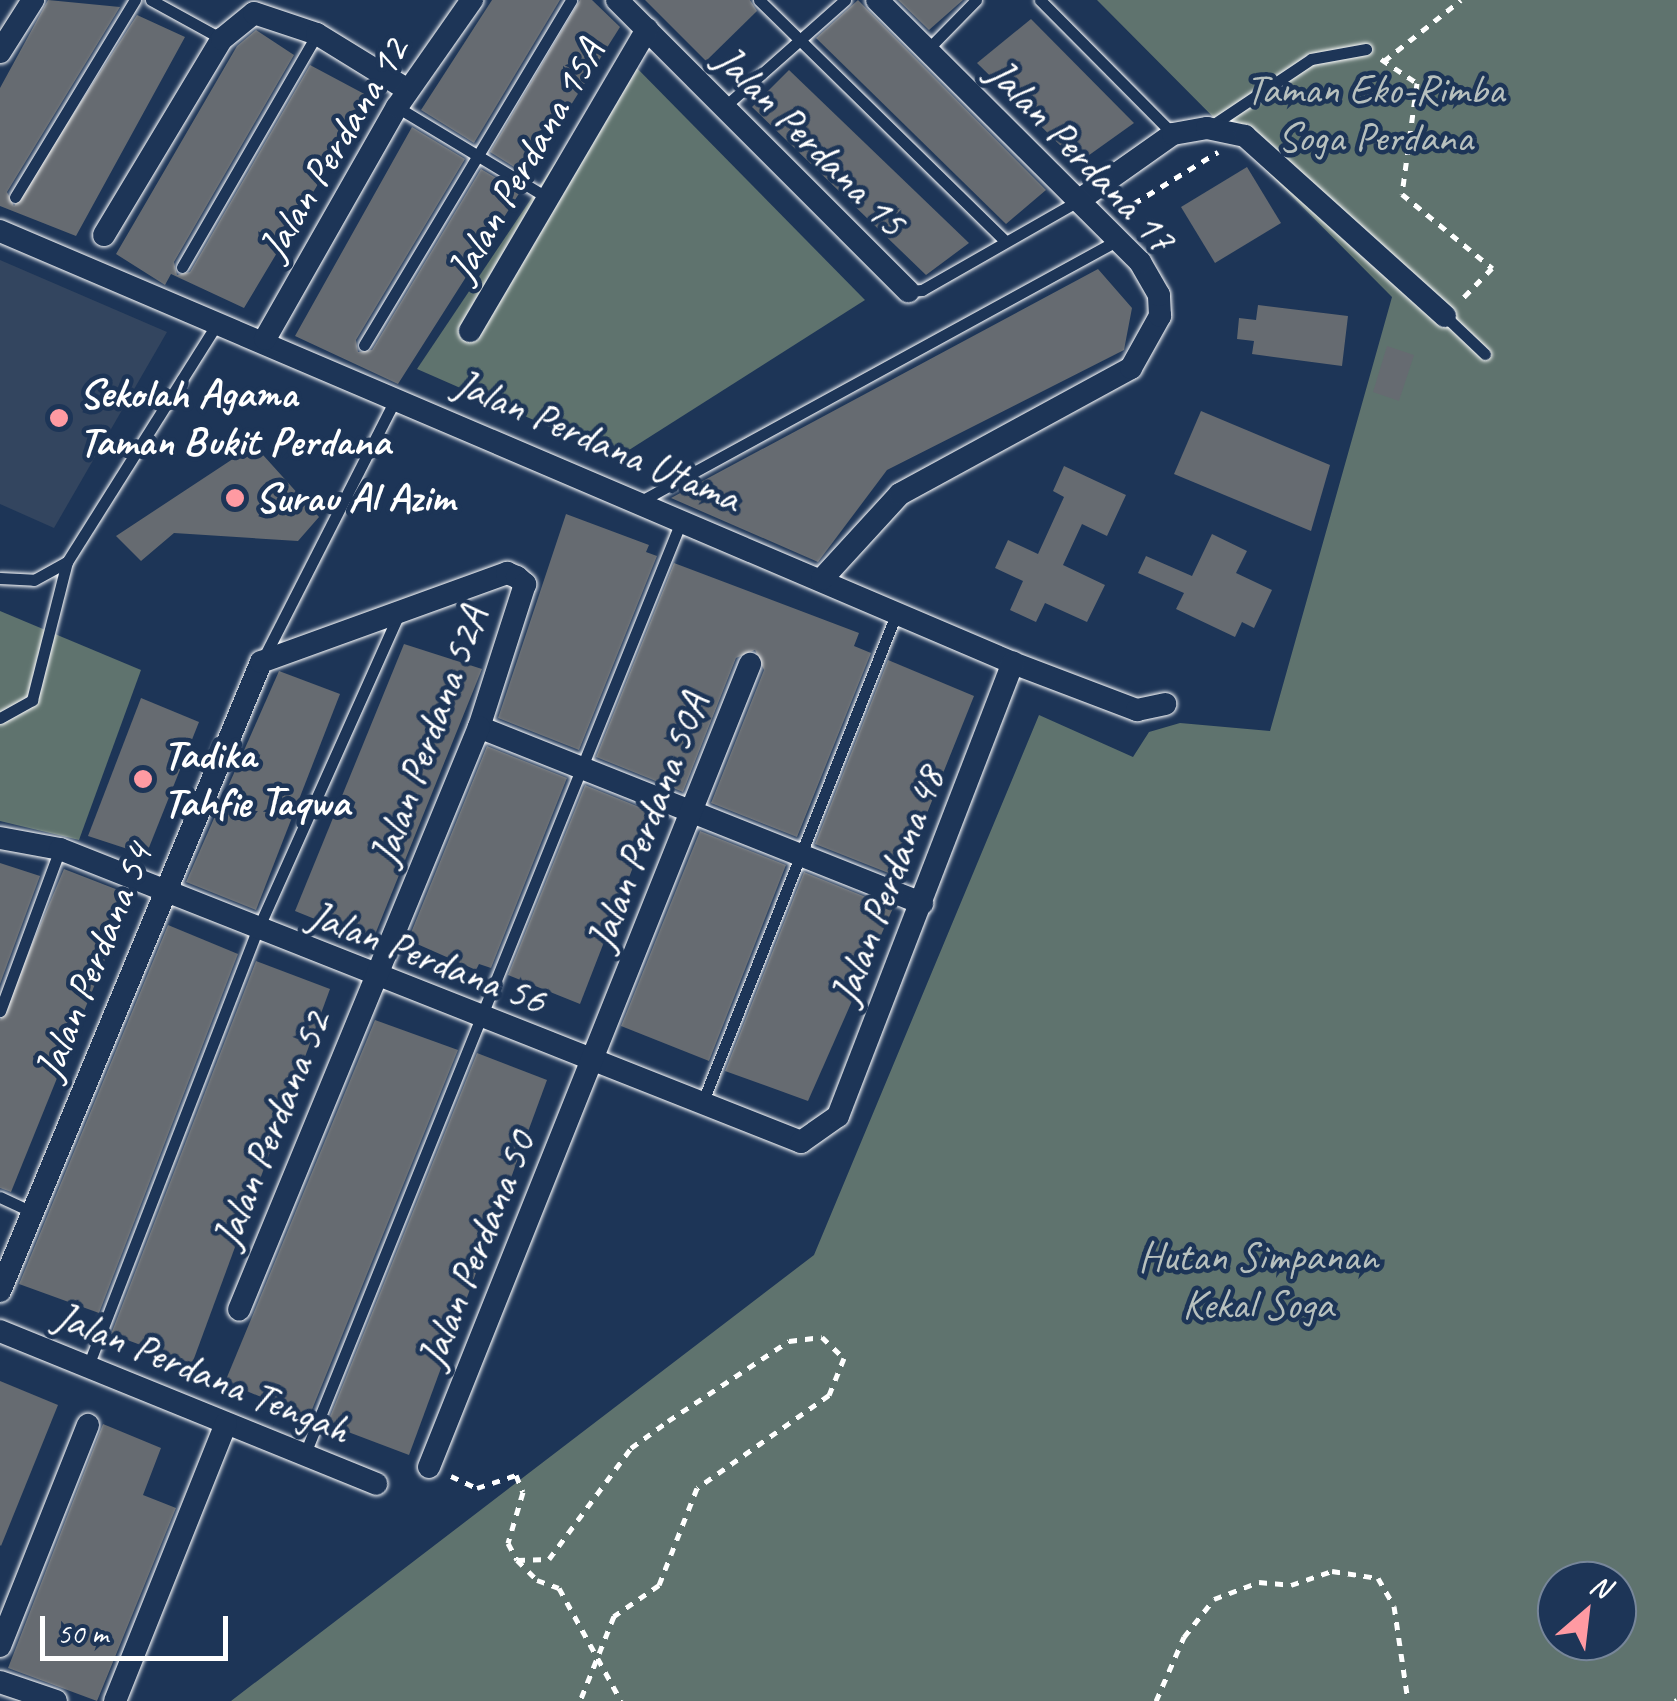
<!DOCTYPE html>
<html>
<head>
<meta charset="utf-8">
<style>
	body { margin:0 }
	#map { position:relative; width:1677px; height:1701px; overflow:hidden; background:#1d3557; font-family:Caveat,sans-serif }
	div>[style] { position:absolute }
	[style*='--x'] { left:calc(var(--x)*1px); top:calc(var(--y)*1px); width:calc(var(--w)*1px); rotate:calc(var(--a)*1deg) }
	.built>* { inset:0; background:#33455f }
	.green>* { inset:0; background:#5f736e }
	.building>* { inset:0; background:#666b71 }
	.path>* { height:5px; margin-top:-2.5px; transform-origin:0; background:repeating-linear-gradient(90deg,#fff 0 8px,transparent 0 16px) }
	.roads { filter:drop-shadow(0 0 2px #fff) drop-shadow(0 0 2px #fff) }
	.lane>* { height:11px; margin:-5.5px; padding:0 5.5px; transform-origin:5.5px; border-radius:5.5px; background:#1d3557 }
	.street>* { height:22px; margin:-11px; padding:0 11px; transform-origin:11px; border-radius:11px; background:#1d3557 }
	.dots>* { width:28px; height:28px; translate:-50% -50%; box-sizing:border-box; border:5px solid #1d3557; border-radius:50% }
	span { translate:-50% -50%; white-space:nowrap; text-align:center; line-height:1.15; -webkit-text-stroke:9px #1d3557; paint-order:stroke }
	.park-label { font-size:42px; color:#b7c0be }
	.street-label { font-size:42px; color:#fff }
	.poi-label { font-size:42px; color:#fff; font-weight:700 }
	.left { translate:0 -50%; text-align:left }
	.north { position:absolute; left:1537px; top:1561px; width:100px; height:100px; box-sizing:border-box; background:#1d3557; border:2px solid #77869a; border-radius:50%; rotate:28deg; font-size:28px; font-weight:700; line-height:40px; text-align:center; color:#fff }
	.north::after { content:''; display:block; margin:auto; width:35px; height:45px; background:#ff9aa2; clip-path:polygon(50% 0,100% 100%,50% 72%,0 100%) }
	.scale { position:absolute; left:40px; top:1616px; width:188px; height:45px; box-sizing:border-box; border:5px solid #fff; border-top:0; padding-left:12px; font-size:30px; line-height:35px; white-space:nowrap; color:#fff; -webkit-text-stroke:8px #1d3557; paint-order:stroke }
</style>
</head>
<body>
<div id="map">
	<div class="built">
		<i style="clip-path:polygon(0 260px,167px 332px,54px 528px,0 504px)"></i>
	</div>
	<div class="green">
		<i style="clip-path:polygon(evenodd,1097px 0,1677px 0,1677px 1701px,231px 1701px,814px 1255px,1039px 715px,1133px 757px,1149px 732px,1180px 723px,1270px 731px,1392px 297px,1097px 0,1557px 1581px,1617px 1581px,1617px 1641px,1557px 1641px,1557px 1581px)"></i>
		<i style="clip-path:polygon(626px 57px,865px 300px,618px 457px,417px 369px)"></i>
		<i style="clip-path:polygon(0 611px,141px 670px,79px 840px,0 821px)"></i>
	</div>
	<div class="building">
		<i style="clip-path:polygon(48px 0,120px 7px,7px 192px,14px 206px,137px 15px,185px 37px,76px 236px,0 206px,0 88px)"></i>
		<i style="clip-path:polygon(492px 0,560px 0,474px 143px,421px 110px)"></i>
		<i style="clip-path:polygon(580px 0,592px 0,620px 27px,527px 175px,490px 152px)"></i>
		<i style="clip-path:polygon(645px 0,750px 0,757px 11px,706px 61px)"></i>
		<i style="clip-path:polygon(858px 0,1046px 190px,1006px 224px,816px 38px)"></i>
		<i style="clip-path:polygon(898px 0,963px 0,929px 30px)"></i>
		<i style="clip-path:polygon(1031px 19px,1134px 123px,1078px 163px,977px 63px)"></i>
		<i style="clip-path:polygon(256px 30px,294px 55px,174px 262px,177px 275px,190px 272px,310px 65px,370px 97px,244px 308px,171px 274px,165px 285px,116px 254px,237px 46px)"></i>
		<i style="clip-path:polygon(789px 70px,969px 243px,926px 275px,752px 107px)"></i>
		<i style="clip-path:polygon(412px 127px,465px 159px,356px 340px,358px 352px,372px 350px,481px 169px,520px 192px,398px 384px,295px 336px)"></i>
		<i style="clip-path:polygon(1247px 167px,1281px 223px,1215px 263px,1181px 207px)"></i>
		<i style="clip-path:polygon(1098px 269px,1132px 308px,1124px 350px,887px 470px,818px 562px,671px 498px)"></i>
		<i style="clip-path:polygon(1258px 305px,1348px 316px,1342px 366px,1252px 354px,1254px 341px,1237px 339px,1239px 318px,1256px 320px)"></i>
		<i style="clip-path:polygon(1387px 346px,1414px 355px,1399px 401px,1373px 392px)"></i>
		<i style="clip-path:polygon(1201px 411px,1330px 465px,1311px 531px,1174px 474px)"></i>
		<i style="clip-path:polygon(254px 445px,319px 517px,298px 541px,174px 533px,141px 561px,116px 536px)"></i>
		<i style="clip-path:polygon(1064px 466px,1126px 495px,1107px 536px,1082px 524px,1063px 565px,1105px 585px,1087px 622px,1045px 603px,1036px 622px,1010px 610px,1023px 581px,995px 568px,1008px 540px,1038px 554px,1064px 497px,1053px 491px)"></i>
		<i style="clip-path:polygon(566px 514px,649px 545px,646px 552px,657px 556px,579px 750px,498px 718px)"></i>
		<i style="clip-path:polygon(1212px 534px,1247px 551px,1236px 573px,1272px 590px,1254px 628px,1242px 622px,1235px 637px,1176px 609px,1184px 593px,1138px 573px,1146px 556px,1192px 576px)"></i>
		<i style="clip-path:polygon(674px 563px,859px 633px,854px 646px,871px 653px,797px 837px,711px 803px,764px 670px,755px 650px,736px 658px,683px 792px,596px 757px)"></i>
		<i style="clip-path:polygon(404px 644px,482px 669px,372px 942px,295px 911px)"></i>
		<i style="clip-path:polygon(888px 660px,974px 696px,901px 878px,815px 844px)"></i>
		<i style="clip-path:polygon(279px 671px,340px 694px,256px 910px,186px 882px)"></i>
		<i style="clip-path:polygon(141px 698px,199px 722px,146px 855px,88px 836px)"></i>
		<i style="clip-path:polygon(487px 746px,567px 778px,491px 968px,479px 964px,476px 970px,408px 940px)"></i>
		<i style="clip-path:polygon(585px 785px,654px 813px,580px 1004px,508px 975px)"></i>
		<i style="clip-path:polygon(700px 831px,786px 865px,709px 1061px,621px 1026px)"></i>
		<i style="clip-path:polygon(0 863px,40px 876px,0 984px)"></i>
		<i style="clip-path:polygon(64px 869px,131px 895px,11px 1192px,0 1188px,0 1020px)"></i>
		<i style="clip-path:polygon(804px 872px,893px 908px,808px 1101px,725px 1071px)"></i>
		<i style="clip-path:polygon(168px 925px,238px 954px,99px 1313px,19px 1284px)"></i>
		<i style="clip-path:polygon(256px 961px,330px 989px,192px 1364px,111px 1334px)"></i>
		<i style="clip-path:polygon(375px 1020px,458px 1050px,309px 1417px,225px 1382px)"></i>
		<i style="clip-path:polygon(477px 1053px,547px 1080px,409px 1455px,327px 1424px)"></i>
		<i style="clip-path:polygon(0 1381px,58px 1405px,1px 1546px,0 1545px)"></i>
		<i style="clip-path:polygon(103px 1424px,161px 1448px,143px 1495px,176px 1508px,97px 1701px,8px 1668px)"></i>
	</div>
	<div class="path">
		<i style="--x:1381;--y:59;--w:43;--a:33.7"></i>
		<i style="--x:1417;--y:83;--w:112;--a:97.7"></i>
		<i style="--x:1402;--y:194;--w:117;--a:39.4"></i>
		<i style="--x:1492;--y:268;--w:47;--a:134.1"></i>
		<i style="--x:1384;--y:61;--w:98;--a:-38.4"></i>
		<i style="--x:1120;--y:212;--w:115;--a:-31.5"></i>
		<i style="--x:451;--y:1476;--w:29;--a:25"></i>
		<i style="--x:477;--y:1488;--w:41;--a:-18.4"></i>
		<i style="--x:516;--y:1475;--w:18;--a:68"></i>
		<i style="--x:523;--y:1492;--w:53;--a:106.4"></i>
		<i style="--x:508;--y:1543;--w:19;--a:62"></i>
		<i style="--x:517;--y:1560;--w:32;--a:-2"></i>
		<i style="--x:549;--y:1559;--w:138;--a:-53.5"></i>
		<i style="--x:631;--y:1448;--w:46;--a:-36.1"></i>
		<i style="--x:668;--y:1421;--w:145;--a:-33.5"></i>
		<i style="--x:789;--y:1341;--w:33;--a:-7"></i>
		<i style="--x:822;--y:1337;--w:30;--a:44"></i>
		<i style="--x:844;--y:1358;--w:40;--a:112"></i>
		<i style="--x:829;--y:1395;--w:161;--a:144.8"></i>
		<i style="--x:697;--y:1488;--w:104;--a:111.4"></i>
		<i style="--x:659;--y:1585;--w:55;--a:145.4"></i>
		<i style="--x:614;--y:1616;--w:92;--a:111.8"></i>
		<i style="--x:517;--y:1560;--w:28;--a:45"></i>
		<i style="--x:537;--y:1580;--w:23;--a:20"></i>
		<i style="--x:559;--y:1588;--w:129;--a:61.2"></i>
		<i style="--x:1156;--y:1701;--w:70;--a:-66.4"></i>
		<i style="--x:1184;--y:1637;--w:48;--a:-51.7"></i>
		<i style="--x:1214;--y:1599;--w:48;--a:-20.7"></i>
		<i style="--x:1259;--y:1582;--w:32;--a:5"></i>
		<i style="--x:1291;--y:1585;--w:43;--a:-18.9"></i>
		<i style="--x:1332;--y:1571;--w:47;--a:8.7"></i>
		<i style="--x:1378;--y:1578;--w:32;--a:60"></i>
		<i style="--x:1394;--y:1606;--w:96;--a:81.6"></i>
		<i style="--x:1675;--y:1701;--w:2;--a:-27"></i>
	</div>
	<div class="roads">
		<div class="lane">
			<i style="--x:151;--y:0;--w:81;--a:28.8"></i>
			<i style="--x:759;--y:0;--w:342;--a:44.4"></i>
			<i style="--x:1040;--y:0;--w:189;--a:45.2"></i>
			<i style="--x:927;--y:50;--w:70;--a:-45.6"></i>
			<i style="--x:397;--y:107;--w:174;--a:31.1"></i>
			<i style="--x:723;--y:108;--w:163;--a:-41.5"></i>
			<i style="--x:1211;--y:126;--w:120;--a:-33.8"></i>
			<i style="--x:1311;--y:59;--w:56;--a:-10.3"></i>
			<i style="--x:15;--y:197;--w:231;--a:-58.7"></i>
			<i style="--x:182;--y:267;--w:269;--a:-59.9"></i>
			<i style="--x:908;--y:291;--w:14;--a:-4"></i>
			<i style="--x:922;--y:290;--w:180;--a:-29.7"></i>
			<i style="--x:1445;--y:316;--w:55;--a:43.5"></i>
			<i style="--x:364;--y:345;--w:402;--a:-59"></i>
			<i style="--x:641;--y:501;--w:544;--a:-28.69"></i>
			<i style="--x:0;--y:578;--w:34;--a:3"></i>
			<i style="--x:34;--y:580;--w:38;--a:-29"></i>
			<i style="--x:67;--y:562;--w:284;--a:-57.8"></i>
			<i style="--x:263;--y:659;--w:291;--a:-63"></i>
			<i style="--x:0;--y:718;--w:37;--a:-29"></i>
			<i style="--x:32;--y:700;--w:142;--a:-75.8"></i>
			<i style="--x:0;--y:1011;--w:173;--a:-69.7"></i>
			<i style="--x:701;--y:1106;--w:531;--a:-68.36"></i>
			<i style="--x:0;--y:1197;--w:38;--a:25"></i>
			<i style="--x:88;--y:1366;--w:467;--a:-68.8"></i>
			<i style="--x:257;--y:931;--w:348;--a:-65.9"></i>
			<i style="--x:304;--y:1456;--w:1010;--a:-68.03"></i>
		</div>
		<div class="street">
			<i style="--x:617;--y:0;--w:412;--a:45"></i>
			<i style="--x:0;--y:52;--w:62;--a:-57.6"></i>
			<i style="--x:1078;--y:201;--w:116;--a:-35.2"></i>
			<i style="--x:1173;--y:134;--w:35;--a:-10"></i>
			<i style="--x:1207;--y:128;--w:39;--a:12"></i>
			<i style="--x:1245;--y:136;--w:269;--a:42"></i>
			<i style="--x:0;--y:231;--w:1101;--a:23.1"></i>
			<i style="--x:1013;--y:663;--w:133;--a:20.8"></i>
			<i style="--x:1137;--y:710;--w:29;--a:-12"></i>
			<i style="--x:104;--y:235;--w:229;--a:-59"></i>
			<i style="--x:222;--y:39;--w:41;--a:-39.1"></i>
			<i style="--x:254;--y:13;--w:66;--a:18.4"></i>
			<i style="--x:317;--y:34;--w:107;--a:31.6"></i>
			<i style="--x:470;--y:331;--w:350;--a:-59.6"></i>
			<i style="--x:265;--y:339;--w:267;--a:-60.4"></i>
			<i style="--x:397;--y:107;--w:131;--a:-55"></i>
			<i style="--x:822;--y:579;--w:115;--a:-47.5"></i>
			<i style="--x:900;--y:494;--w:263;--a:-28.6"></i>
			<i style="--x:1131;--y:368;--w:60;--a:-60.9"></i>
			<i style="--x:1160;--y:316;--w:21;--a:-93"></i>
			<i style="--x:1159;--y:295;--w:38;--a:-120"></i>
			<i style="--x:1140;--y:262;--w:371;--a:-135.1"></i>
			<i style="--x:479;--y:727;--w:477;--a:21.7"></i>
			<i style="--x:0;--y:838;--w:61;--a:10.4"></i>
			<i style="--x:60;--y:849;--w:797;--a:21.57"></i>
			<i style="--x:801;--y:1142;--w:45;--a:-35.1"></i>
			<i style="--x:838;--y:1116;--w:486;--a:-68.9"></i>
			<i style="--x:0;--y:1291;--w:681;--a:-67.46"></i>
			<i style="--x:261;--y:662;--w:262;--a:-19.9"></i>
			<i style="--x:507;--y:573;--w:11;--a:22"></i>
			<i style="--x:517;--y:577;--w:11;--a:41"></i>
			<i style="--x:525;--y:584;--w:150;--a:107.8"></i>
			<i style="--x:479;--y:727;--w:630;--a:112.38"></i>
			<i style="--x:0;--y:1331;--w:406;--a:22.1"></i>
			<i style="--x:429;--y:1467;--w:865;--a:-68.21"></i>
			<i style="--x:0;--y:1646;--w:238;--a:-68.3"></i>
			<i style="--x:0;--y:1682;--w:59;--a:18.7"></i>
			<i style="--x:115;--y:1701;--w:299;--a:-68.2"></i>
		</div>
	</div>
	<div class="dots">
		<i style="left:59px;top:418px;background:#ff9aa2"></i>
		<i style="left:235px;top:498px;background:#ff9aa2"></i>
		<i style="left:143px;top:779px;background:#ff9aa2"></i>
	</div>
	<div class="park-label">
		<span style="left:1375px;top:114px">Taman Eko-Rimba<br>Soga Perdana</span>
		<span style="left:1258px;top:1281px">Hutan Simpanan<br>Kekal Soga</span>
	</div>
	<div class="street-label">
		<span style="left:810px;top:141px;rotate:45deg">Jalan Perdana 15</span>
		<span style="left:334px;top:149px;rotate:-59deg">Jalan Perdana 12</span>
		<span style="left:1081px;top:156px;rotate:46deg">Jalan Perdana 17</span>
		<span style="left:526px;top:161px;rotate:-60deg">Jalan Perdana 15A</span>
		<span style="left:597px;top:441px;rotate:23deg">Jalan Perdana Utama</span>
		<span style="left:429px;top:736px;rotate:-70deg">Jalan Perdana 52A</span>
		<span style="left:648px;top:822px;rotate:-69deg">Jalan Perdana 50A</span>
		<span style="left:888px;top:886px;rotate:-69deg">Jalan Perdana 48</span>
		<span style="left:427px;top:958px;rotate:21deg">Jalan Perdana 56</span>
		<span style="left:94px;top:962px;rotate:-68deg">Jalan Perdana 54</span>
		<span style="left:272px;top:1130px;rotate:-68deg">Jalan Perdana 52</span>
		<span style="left:477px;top:1250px;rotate:-68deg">Jalan Perdana 50</span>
		<span style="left:202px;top:1373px;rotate:22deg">Jalan Perdana Tengah</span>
	</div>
	<div class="poi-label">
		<span class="left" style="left:79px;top:418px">Sekolah Agama<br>Taman Bukit Perdana</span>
		<span class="left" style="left:255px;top:498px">Surau Al Azim</span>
		<span class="left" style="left:163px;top:779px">Tadika<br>Tahfie Taqwa</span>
	</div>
	<div class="north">N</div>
	<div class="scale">50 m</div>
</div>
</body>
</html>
